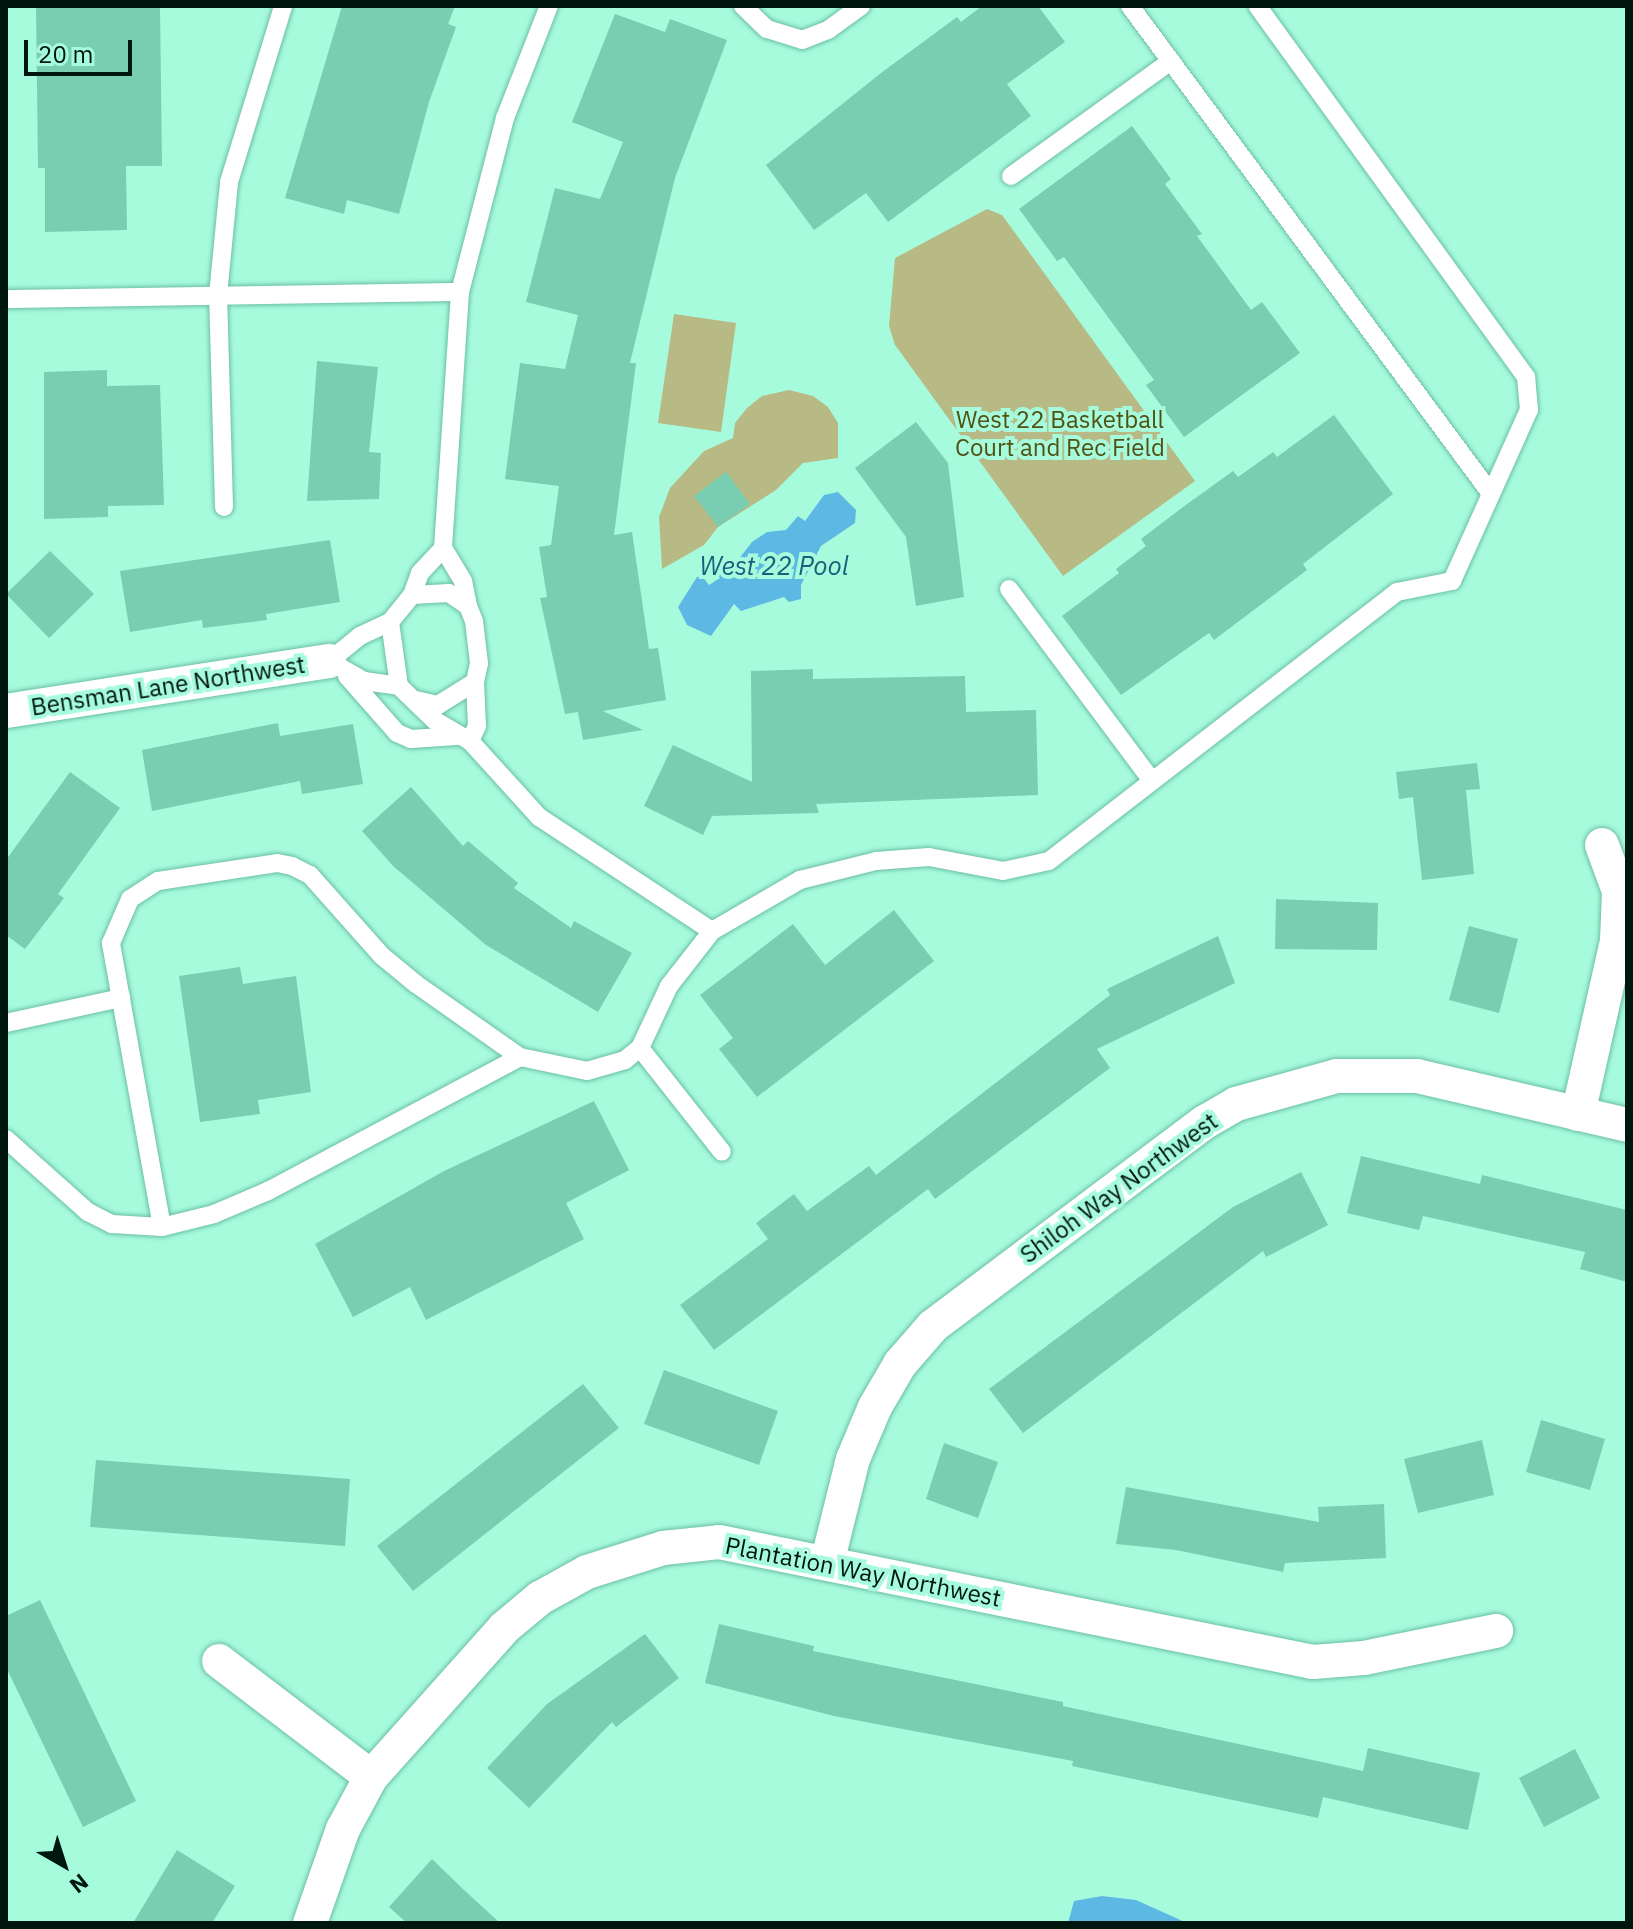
<!DOCTYPE html>
<html>
<head>
<meta charset="utf-8">
<style>
	body { margin:0 }
	#map { position:relative; width:1633px; height:1929px; overflow:hidden; background:#a7fbdd; font-family:"IBM Plex Sans",sans-serif }
	div>[style] { position:absolute }
	[style*='--x'] { left:calc(var(--x)*1px); top:calc(var(--y)*1px); width:calc(var(--w)*1px); rotate:calc(var(--a)*1deg) }
	.green>* { inset:0; background:#b7ba84 }
	.water>* { inset:0; background:#5db9e3 }
	.building>* { inset:0; background:#79cdb0 }
	.roads { filter:drop-shadow(0 0 2px #6cbfa3) drop-shadow(0 0 2px #6cbfa3) }
	.lane>* { height:18px; margin:-9px; padding:0 9px; transform-origin:9px; border-radius:9px; background:#fff }
	.street>* { height:34px; margin:-17px; padding:0 17px; transform-origin:17px; border-radius:17px; background:#fff }
	span { translate:-50% -50%; white-space:nowrap; text-align:center; line-height:1.15; -webkit-text-stroke:8px #a7fbdd; paint-order:stroke }
	.park-label { font-size:24px; color:#505112 }
	.street-label { font-size:24px; color:#001710 }
	.water-label { font-size:26px; color:#19607d; font-style:italic }
	.frame { position:absolute; inset:0; border:8px solid #001710; pointer-events:none }
	.north { position:absolute; left:24px; top:1825px; width:80px; height:80px; -webkit-text-stroke:6px #a7fbdd; paint-order:stroke; rotate:141deg; font-size:22px; font-weight:700; line-height:32px; text-align:center; color:#001710 }
	.north::after { content:''; display:block; margin:auto; width:28px; height:36px; background:#001710; clip-path:polygon(50% 0,100% 100%,50% 72%,0 100%) }
	.scale { position:absolute; left:24px; top:40px; width:108px; height:36px; box-sizing:border-box; border:4px solid #001710; border-top:0; padding-left:10px; font-size:24px; line-height:28px; white-space:nowrap; color:#001710; -webkit-text-stroke:6px #a7fbdd; paint-order:stroke }
</style>
</head>
<body>
<div id="map">
	<div class="green">
		<i style="clip-path:polygon(987px 209px,1002px 215px,1195px 481px,1063px 576px,895px 345px,889px 326px,895px 258px)"></i>
		<i style="clip-path:polygon(674px 314px,736px 323px,721px 432px,658px 423px)"></i>
		<i style="clip-path:polygon(789px 390px,813px 396px,828px 407px,838px 423px,838px 458px,803px 463px,776px 490px,718px 527px,704px 545px,662px 569px,659px 517px,670px 488px,704px 451px,733px 438px,735px 423px,747px 408px,762px 396px)"></i>
	</div>
	<div class="water">
		<i style="clip-path:polygon(838px 492px,856px 510px,855px 523px,821px 546px,801px 585px,801px 599px,789px 602px,784px 597px,741px 611px,734px 604px,711px 636px,687px 625px,678px 607px,697px 577px,702px 576px,709px 585px,720px 578px,714px 570px,721px 565px,727px 574px,752px 542px,767px 532px,786px 530px,798px 516px,805px 521px,824px 495px)"></i>
		<i style="clip-path:polygon(1102px 1896px,1136px 1900px,1187px 1923px,1068px 1923px,1074px 1901px)"></i>
	</div>
	<div class="building">
		<i style="clip-path:polygon(36px 6px,160px 6px,162px 166px,126px 166px,127px 230px,45px 232px,45px 168px,38px 168px)"></i>
		<i style="clip-path:polygon(342px 6px,455px 6px,448px 24px,456px 27px,429px 102px,399px 214px,347px 200px,344px 214px,285px 198px)"></i>
		<i style="clip-path:polygon(982px 6px,1038px 6px,1065px 42px,1007px 84px,1031px 116px,888px 222px,866px 193px,814px 230px,766px 165px,881px 73px,957px 17px,961px 22px)"></i>
		<i style="clip-path:polygon(615px 14px,665px 32px,670px 19px,727px 40px,675px 178px,630px 363px,636px 363px,614px 535px,632px 532px,649px 649px,658px 648px,666px 700px,603px 711px,643px 730px,583px 740px,578px 712px,565px 714px,540px 598px,547px 597px,539px 547px,551px 545px,559px 486px,505px 479px,520px 363px,565px 369px,578px 315px,526px 302px,555px 188px,600px 199px,623px 142px,572px 122px)"></i>
		<i style="clip-path:polygon(1132px 126px,1171px 179px,1165px 184px,1202px 234px,1197px 236px,1251px 310px,1262px 302px,1300px 353px,1184px 437px,1146px 385px,1154px 380px,1064px 257px,1057px 261px,1019px 209px)"></i>
		<i style="clip-path:polygon(317px 361px,378px 367px,369px 452px,381px 453px,379px 499px,307px 501px)"></i>
		<i style="clip-path:polygon(107px 370px,107px 386px,160px 385px,164px 505px,108px 506px,108px 517px,44px 519px,44px 372px)"></i>
		<i style="clip-path:polygon(1334px 415px,1393px 494px,1303px 564px,1307px 570px,1214px 640px,1209px 633px,1121px 695px,1062px 616px,1119px 573px,1116px 569px,1146px 546px,1141px 539px,1183px 507px,1233px 471px,1238px 477px,1273px 452px,1277px 457px)"></i>
		<i style="clip-path:polygon(916px 422px,948px 463px,964px 597px,916px 606px,906px 537px,855px 468px)"></i>
		<i style="clip-path:polygon(726px 472px,750px 504px,718px 527px,694px 496px)"></i>
		<i style="clip-path:polygon(330px 540px,340px 602px,266px 614px,267px 620px,203px 628px,202px 620px,130px 632px,120px 571px)"></i>
		<i style="clip-path:polygon(50px 551px,94px 594px,49px 638px,6px 594px)"></i>
		<i style="clip-path:polygon(813px 669px,813px 679px,965px 676px,966px 712px,1036px 710px,1038px 795px,816px 804px,819px 813px,712px 816px,703px 835px,644px 806px,673px 745px,752px 782px,751px 671px)"></i>
		<i style="clip-path:polygon(278px 723px,280px 736px,353px 724px,363px 784px,302px 794px,300px 781px,152px 811px,142px 750px)"></i>
		<i style="clip-path:polygon(1477px 763px,1480px 789px,1466px 790px,1474px 874px,1422px 880px,1413px 797px,1399px 799px,1396px 772px)"></i>
		<i style="clip-path:polygon(70px 772px,120px 808px,58px 894px,64px 898px,25px 949px,6px 935px,6px 860px)"></i>
		<i style="clip-path:polygon(411px 787px,463px 846px,468px 841px,518px 883px,514px 888px,571px 928px,574px 921px,632px 953px,598px 1012px,486px 945px,393px 866px,362px 831px)"></i>
		<i style="clip-path:polygon(1276px 899px,1378px 903px,1377px 950px,1275px 949px)"></i>
		<i style="clip-path:polygon(894px 910px,934px 961px,757px 1097px,719px 1049px,733px 1038px,700px 995px,793px 924px,825px 965px)"></i>
		<i style="clip-path:polygon(1469px 926px,1518px 939px,1499px 1013px,1449px 1000px)"></i>
		<i style="clip-path:polygon(1218px 936px,1235px 983px,1097px 1049px,1110px 1068px,935px 1199px,928px 1189px,714px 1350px,680px 1305px,768px 1239px,756px 1223px,794px 1194px,807px 1211px,869px 1166px,876px 1175px,1110px 995px,1107px 989px)"></i>
		<i style="clip-path:polygon(240px 967px,243px 984px,296px 976px,311px 1092px,258px 1100px,260px 1114px,200px 1122px,179px 976px)"></i>
		<i style="clip-path:polygon(594px 1101px,629px 1170px,566px 1203px,584px 1239px,426px 1320px,410px 1287px,353px 1317px,315px 1244px,444px 1171px)"></i>
		<i style="clip-path:polygon(1361px 1156px,1480px 1184px,1482px 1175px,1627px 1210px,1627px 1282px,1580px 1269px,1585px 1252px,1423px 1216px,1419px 1230px,1347px 1213px)"></i>
		<i style="clip-path:polygon(1301px 1172px,1328px 1225px,1266px 1257px,1263px 1251px,1023px 1433px,989px 1389px,1233px 1207px)"></i>
		<i style="clip-path:polygon(664px 1370px,778px 1411px,759px 1465px,644px 1424px)"></i>
		<i style="clip-path:polygon(583px 1384px,619px 1428px,413px 1591px,377px 1546px)"></i>
		<i style="clip-path:polygon(1541px 1420px,1605px 1439px,1590px 1490px,1526px 1472px)"></i>
		<i style="clip-path:polygon(1482px 1440px,1494px 1495px,1418px 1513px,1404px 1459px)"></i>
		<i style="clip-path:polygon(944px 1443px,998px 1462px,978px 1518px,926px 1499px)"></i>
		<i style="clip-path:polygon(96px 1460px,350px 1479px,345px 1546px,90px 1527px)"></i>
		<i style="clip-path:polygon(1126px 1487px,1319px 1522px,1318px 1507px,1384px 1504px,1386px 1558px,1285px 1563px,1283px 1572px,1176px 1550px,1116px 1544px)"></i>
		<i style="clip-path:polygon(40px 1600px,136px 1801px,83px 1827px,6px 1667px,6px 1616px)"></i>
		<i style="clip-path:polygon(719px 1624px,814px 1646px,813px 1651px,1063px 1702px,1063px 1706px,1363px 1771px,1368px 1748px,1480px 1773px,1468px 1830px,1323px 1797px,1318px 1818px,1072px 1766px,1073px 1761px,834px 1716px,705px 1683px)"></i>
		<i style="clip-path:polygon(645px 1634px,679px 1678px,616px 1727px,612px 1722px,529px 1808px,487px 1768px,547px 1704px)"></i>
		<i style="clip-path:polygon(1575px 1749px,1600px 1798px,1544px 1827px,1519px 1778px)"></i>
		<i style="clip-path:polygon(177px 1850px,235px 1886px,212px 1923px,133px 1923px)"></i>
		<i style="clip-path:polygon(432px 1859px,463px 1889px,500px 1923px,407px 1923px,389px 1907px)"></i>
	</div>
	<div class="roads">
		<div class="lane">
			<i style="--x:743;--y:6;--w:33;--a:44"></i>
			<i style="--x:767;--y:29;--w:37;--a:17"></i>
			<i style="--x:802;--y:40;--w:28;--a:-21"></i>
			<i style="--x:828;--y:30;--w:41;--a:-36"></i>
			<i style="--x:1130;--y:6;--w:603;--a:53.49"></i>
			<i style="--x:1011;--y:176;--w:197;--a:-35.7"></i>
			<i style="--x:6;--y:299;--w:454;--a:-0.9"></i>
			<i style="--x:224;--y:507;--w:212;--a:-91.6"></i>
			<i style="--x:218;--y:295;--w:114;--a:-84.4"></i>
			<i style="--x:229;--y:182;--w:184;--a:-72.9"></i>
			<i style="--x:1009;--y:589;--w:239;--a:53.3"></i>
			<i style="--x:412;--y:595;--w:23;--a:-70"></i>
			<i style="--x:420;--y:573;--w:34;--a:-47"></i>
			<i style="--x:468;--y:606;--w:25;--a:-101"></i>
			<i style="--x:463;--y:581;--w:39;--a:-121"></i>
			<i style="--x:443;--y:548;--w:257;--a:-86.2"></i>
			<i style="--x:460;--y:292;--w:180;--a:-75.5"></i>
			<i style="--x:505;--y:118;--w:120;--a:-68.6"></i>
			<i style="--x:390;--y:622;--w:33;--a:155"></i>
			<i style="--x:360;--y:636;--w:40;--a:141"></i>
			<i style="--x:329;--y:661;--w:40;--a:29.7"></i>
			<i style="--x:364;--y:681;--w:35;--a:8"></i>
			<i style="--x:347;--y:676;--w:76;--a:48.7"></i>
			<i style="--x:397;--y:733;--w:15;--a:23"></i>
			<i style="--x:411;--y:739;--w:45;--a:-3.8"></i>
			<i style="--x:416;--y:700;--w:23;--a:13"></i>
			<i style="--x:438;--y:705;--w:44;--a:-31.9"></i>
			<i style="--x:475;--y:682;--w:19;--a:-78"></i>
			<i style="--x:479;--y:663;--w:42;--a:-96.8"></i>
			<i style="--x:474;--y:621;--w:16;--a:-112"></i>
			<i style="--x:468;--y:606;--w:23;--a:-146"></i>
			<i style="--x:449;--y:593;--w:37;--a:177"></i>
			<i style="--x:412;--y:595;--w:35;--a:129"></i>
			<i style="--x:390;--y:622;--w:65;--a:82"></i>
			<i style="--x:399;--y:686;--w:49;--a:44.2"></i>
			<i style="--x:434;--y:720;--w:42;--a:30.3"></i>
			<i style="--x:470;--y:741;--w:103;--a:47.8"></i>
			<i style="--x:539;--y:817;--w:207;--a:33.4"></i>
			<i style="--x:712;--y:931;--w:102;--a:-30.1"></i>
			<i style="--x:800;--y:880;--w:78;--a:-14"></i>
			<i style="--x:876;--y:861;--w:53;--a:-4.3"></i>
			<i style="--x:929;--y:857;--w:75;--a:10.7"></i>
			<i style="--x:1003;--y:871;--w:47;--a:-12.3"></i>
			<i style="--x:1049;--y:861;--w:440;--a:-37.7"></i>
			<i style="--x:1397;--y:592;--w:56;--a:-11.3"></i>
			<i style="--x:1452;--y:581;--w:188;--a:-65.8"></i>
			<i style="--x:1529;--y:410;--w:33;--a:-95"></i>
			<i style="--x:1526;--y:377;--w:458;--a:-125.9"></i>
			<i style="--x:470;--y:741;--w:17;--a:-65"></i>
			<i style="--x:477;--y:726;--w:44;--a:-92.6"></i>
			<i style="--x:712;--y:931;--w:70;--a:128"></i>
			<i style="--x:669;--y:986;--w:68;--a:115.1"></i>
			<i style="--x:640;--y:1048;--w:132;--a:51.7"></i>
			<i style="--x:6;--y:1023;--w:118;--a:-12.3"></i>
			<i style="--x:6;--y:1139;--w:110;--a:41.7"></i>
			<i style="--x:88;--y:1212;--w:27;--a:27"></i>
			<i style="--x:112;--y:1224;--w:50;--a:3.4"></i>
			<i style="--x:162;--y:1227;--w:54;--a:-14"></i>
			<i style="--x:214;--y:1214;--w:59;--a:-23.1"></i>
			<i style="--x:268;--y:1191;--w:285;--a:-28"></i>
			<i style="--x:162;--y:1227;--w:289;--a:-100.2"></i>
			<i style="--x:111;--y:943;--w:48;--a:-66.6"></i>
			<i style="--x:130;--y:899;--w:33;--a:-33"></i>
			<i style="--x:158;--y:881;--w:120;--a:-8.6"></i>
			<i style="--x:277;--y:863;--w:15;--a:11"></i>
			<i style="--x:292;--y:866;--w:20;--a:27"></i>
			<i style="--x:310;--y:875;--w:108;--a:48.4"></i>
			<i style="--x:382;--y:956;--w:44;--a:39.5"></i>
			<i style="--x:416;--y:984;--w:127;--a:35.1"></i>
			<i style="--x:520;--y:1057;--w:68;--a:11.8"></i>
			<i style="--x:587;--y:1071;--w:40;--a:-16"></i>
			<i style="--x:625;--y:1060;--w:19;--a:-39"></i>
		</div>
		<div class="street">
			<i style="--x:6;--y:711;--w:327;--a:-8.8"></i>
			<i style="--x:1578;--y:1114;--w:177;--a:-77.3"></i>
			<i style="--x:1617;--y:941;--w:50;--a:-87.7"></i>
			<i style="--x:1619;--y:891;--w:49;--a:-110.3"></i>
			<i style="--x:827;--y:1563;--w:107;--a:-76"></i>
			<i style="--x:853;--y:1459;--w:56;--a:-67.1"></i>
			<i style="--x:875;--y:1407;--w:50;--a:-59.8"></i>
			<i style="--x:900;--y:1364;--w:50;--a:-49"></i>
			<i style="--x:933;--y:1326;--w:340;--a:-36.9"></i>
			<i style="--x:1205;--y:1122;--w:36;--a:-30"></i>
			<i style="--x:1236;--y:1104;--w:105;--a:-15.5"></i>
			<i style="--x:1337;--y:1076;--w:80;--a:0"></i>
			<i style="--x:1417;--y:1076;--w:216;--a:13.1"></i>
			<i style="--x:219;--y:1661;--w:191;--a:37.3"></i>
			<i style="--x:310;--y:1923;--w:100;--a:-70.7"></i>
			<i style="--x:343;--y:1829;--w:59;--a:-61.7"></i>
			<i style="--x:371;--y:1777;--w:200;--a:-48.2"></i>
			<i style="--x:504;--y:1628;--w:47;--a:-39.8"></i>
			<i style="--x:540;--y:1598;--w:54;--a:-29"></i>
			<i style="--x:587;--y:1572;--w:80;--a:-17.5"></i>
			<i style="--x:663;--y:1548;--w:56;--a:-6.1"></i>
			<i style="--x:719;--y:1542;--w:606;--a:11.42"></i>
			<i style="--x:1313;--y:1662;--w:51;--a:-4.5"></i>
			<i style="--x:1364;--y:1658;--w:135;--a:-11.6"></i>
		</div>
	</div>
	<div class="park-label">
		<span style="left:1060px;top:434px">West 22 Basketball<br>Court and Rec Field</span>
	</div>
	<div class="street-label">
		<span style="left:168px;top:686px;rotate:-9deg">Bensman Lane Northwest</span>
		<span style="left:1119px;top:1188px;rotate:-36deg">Shiloh Way Northwest</span>
		<span style="left:863px;top:1572px;rotate:11deg">Plantation Way Northwest</span>
	</div>
	<div class="water-label">
		<span style="left:774px;top:566px">West 22 Pool</span>
	</div>
	<div class="frame"></div>
	<div class="north">N</div>
	<div class="scale">20 m</div>
</div>
</body>
</html>
